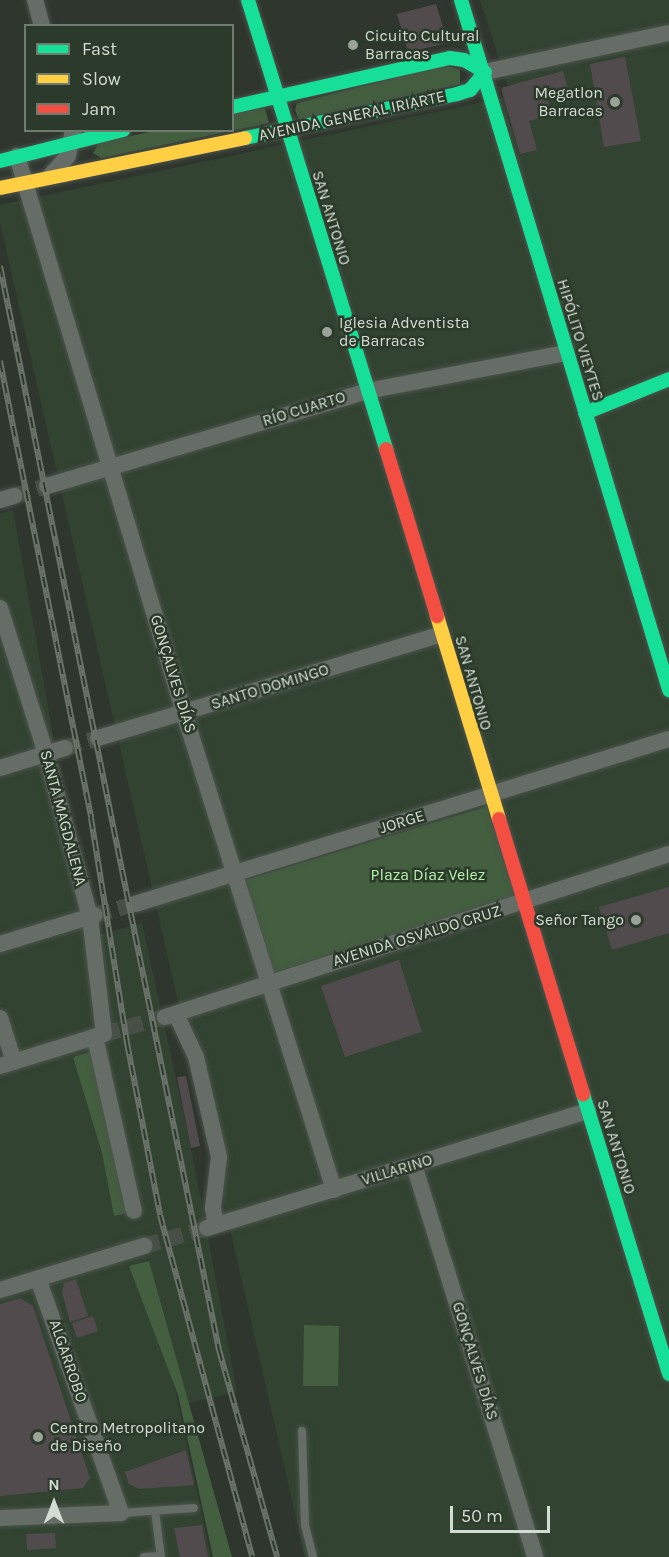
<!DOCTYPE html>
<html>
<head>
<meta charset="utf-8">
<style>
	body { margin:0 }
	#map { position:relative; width:669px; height:1557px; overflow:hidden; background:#2f362e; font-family:Karla,sans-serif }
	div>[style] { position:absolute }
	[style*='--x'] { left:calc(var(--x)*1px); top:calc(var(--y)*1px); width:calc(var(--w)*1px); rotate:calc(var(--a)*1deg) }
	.built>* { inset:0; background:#324331 }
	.green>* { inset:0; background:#435f3f }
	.building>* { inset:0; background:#524b4d }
	.street-tunnel>* { height:16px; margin-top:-8px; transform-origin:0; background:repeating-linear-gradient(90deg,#484f47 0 16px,transparent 0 24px) }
	.roads { filter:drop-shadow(0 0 2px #4c534c) drop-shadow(0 0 2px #4c534c) }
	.lane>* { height:8px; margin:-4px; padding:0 4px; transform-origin:4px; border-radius:4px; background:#666c66 }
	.street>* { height:16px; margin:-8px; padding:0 8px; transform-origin:8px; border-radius:8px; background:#666c66 }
	.fast>* { height:14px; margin:-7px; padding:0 7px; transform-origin:7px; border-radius:7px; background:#16e098 }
	.slow>* { height:14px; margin:-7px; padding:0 7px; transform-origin:7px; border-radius:7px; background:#ffcf43 }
	.jam>* { height:14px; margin:-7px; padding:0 7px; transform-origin:7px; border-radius:7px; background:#f24e42 }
	.rail>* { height:6px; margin-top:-3px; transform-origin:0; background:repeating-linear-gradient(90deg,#2c3a2b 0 11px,#6b726a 0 22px); box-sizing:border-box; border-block:2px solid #6b726a }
	.dots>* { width:16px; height:16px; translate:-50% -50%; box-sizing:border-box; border:3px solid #2c3a2b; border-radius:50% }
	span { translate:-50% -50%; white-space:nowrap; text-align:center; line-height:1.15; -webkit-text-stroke:5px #2c3a2b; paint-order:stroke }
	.poi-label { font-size:16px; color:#d3dcd2 }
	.left { translate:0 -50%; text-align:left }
	.right { translate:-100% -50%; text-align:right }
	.street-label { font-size:16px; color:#d3dcd2 }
	.park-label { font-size:16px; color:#b3f0ab }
	.legend { position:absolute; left:24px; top:24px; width:210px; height:108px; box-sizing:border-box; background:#2c3a2b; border:2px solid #6f7b6e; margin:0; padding:8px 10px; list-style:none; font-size:18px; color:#d3dcd2 }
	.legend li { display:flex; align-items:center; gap:12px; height:30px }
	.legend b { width:30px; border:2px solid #6f7b6e }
	.north { position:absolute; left:24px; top:1473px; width:60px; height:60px; -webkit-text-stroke:4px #2c3a2b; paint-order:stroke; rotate:0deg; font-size:16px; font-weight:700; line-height:24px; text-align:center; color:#d3dcd2 }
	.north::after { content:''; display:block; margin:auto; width:21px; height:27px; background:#d3dcd2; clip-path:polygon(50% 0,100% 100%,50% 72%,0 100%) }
	.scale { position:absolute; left:450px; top:1506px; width:100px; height:27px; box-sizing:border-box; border:3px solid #d3dcd2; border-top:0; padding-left:8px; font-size:18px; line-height:21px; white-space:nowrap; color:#d3dcd2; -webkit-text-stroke:4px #2c3a2b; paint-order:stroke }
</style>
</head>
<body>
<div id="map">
	<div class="built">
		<i style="clip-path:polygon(480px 0,669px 0,669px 1557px,305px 1557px,0 223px,0 205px,511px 96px)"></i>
		<i style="clip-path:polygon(13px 510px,103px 1016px,95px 936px,142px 923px,191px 1148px,237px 1392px,189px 1403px,143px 1240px,211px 1557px,0 1557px,0 514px)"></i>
	</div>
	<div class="green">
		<i style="clip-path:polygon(445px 65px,460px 70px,460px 84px,299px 120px,295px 110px,297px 103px)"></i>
		<i style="clip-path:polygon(265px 108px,269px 123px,101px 158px,93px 153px,99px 143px,154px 131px,232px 130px,233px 113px)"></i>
		<i style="clip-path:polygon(492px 805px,520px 898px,271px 973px,242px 881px)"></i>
		<i style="clip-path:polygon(107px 1047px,136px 1211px,114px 1216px,102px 1153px,73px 1057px)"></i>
		<i style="clip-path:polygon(149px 1261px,232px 1557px,213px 1557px,178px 1395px,129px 1266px)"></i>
		<i style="clip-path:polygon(304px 1325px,339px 1326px,338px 1386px,303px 1386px)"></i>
	</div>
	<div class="building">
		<i style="clip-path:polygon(436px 4px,448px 43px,408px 52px,397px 14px)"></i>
		<i style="clip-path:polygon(625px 57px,641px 141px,604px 147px,590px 64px)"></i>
		<i style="clip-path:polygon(563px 71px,569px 91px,547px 97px,552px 115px,529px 121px,537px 150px,520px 154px,501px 88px)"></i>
		<i style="clip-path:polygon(669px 887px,669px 933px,612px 950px,599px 907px)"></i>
		<i style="clip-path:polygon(399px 960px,422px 1032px,345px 1057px,321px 986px)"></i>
		<i style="clip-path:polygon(186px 1076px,200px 1146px,191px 1148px,177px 1077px)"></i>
		<i style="clip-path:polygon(76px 1279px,88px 1316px,70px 1322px,62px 1292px,64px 1283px)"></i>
		<i style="clip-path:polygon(20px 1298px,33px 1306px,90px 1478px,83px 1488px,0 1496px,0 1304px)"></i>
		<i style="clip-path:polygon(93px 1316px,98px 1331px,77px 1338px,72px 1323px)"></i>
		<i style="clip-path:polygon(186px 1450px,194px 1485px,139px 1489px,129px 1484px,125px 1472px)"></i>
		<i style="clip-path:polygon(202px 1525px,208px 1557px,180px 1557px,174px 1528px)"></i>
		<i style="clip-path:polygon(55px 1533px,56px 1548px,27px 1550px,26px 1534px)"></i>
	</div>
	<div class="street-tunnel">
		<i style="--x:14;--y:496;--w:34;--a:-17"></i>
		<i style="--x:65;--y:748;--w:34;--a:-17"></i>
		<i style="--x:95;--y:915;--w:41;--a:-15.4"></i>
		<i style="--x:104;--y:1034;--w:63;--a:-15.6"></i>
		<i style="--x:144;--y:1246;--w:66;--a:-15.9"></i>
	</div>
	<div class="roads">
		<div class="lane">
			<i style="--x:302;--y:1431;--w:94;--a:88.2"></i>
			<i style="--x:305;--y:1525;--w:33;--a:76"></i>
			<i style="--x:155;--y:1511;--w:46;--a:82.6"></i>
			<i style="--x:121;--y:1513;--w:73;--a:-3.9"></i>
			<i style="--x:144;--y:1557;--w:17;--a:-3"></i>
		</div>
		<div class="street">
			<i style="--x:35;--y:0;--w:27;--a:75"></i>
			<i style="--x:485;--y:72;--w:188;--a:-12"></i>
			<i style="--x:17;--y:156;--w:581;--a:73.31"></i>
			<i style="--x:184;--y:713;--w:500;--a:72.54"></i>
			<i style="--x:49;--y:177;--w:28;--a:-48"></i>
			<i style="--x:68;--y:156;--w:26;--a:-79"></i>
			<i style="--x:47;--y:486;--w:334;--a:-16.5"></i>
			<i style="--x:367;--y:391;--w:203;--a:-10.8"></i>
			<i style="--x:0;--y:500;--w:15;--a:-16"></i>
			<i style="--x:0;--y:608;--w:153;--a:72.5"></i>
			<i style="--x:46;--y:754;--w:169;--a:74.9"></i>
			<i style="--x:90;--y:917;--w:118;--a:83.2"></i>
			<i style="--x:104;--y:1034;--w:109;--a:162.9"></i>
			<i style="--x:98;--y:738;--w:359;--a:-16.8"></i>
			<i style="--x:0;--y:768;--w:68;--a:-17.1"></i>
			<i style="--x:135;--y:904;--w:559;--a:-17.17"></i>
			<i style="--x:0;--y:944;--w:99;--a:-17"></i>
			<i style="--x:176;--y:1014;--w:47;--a:65.1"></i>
			<i style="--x:196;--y:1057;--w:103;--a:77"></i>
			<i style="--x:219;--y:1157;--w:51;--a:96.7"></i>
			<i style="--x:213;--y:1208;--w:17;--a:80"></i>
			<i style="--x:165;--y:1017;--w:530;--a:-17.92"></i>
			<i style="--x:0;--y:1018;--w:46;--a:72.3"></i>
			<i style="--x:95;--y:1037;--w:178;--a:77.4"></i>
			<i style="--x:414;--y:1165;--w:410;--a:72.8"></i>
			<i style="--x:207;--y:1228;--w:399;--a:-17.1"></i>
			<i style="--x:0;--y:1290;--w:151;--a:-17"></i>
			<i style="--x:0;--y:1518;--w:121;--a:-2.4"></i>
			<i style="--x:121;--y:1513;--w:249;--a:-109.5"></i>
		</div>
		<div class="fast">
			<i style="--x:248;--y:0;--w:470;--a:72.9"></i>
			<i style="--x:461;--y:0;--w:721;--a:73.22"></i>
			<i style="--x:232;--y:107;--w:223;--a:-12.7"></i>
			<i style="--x:450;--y:58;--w:14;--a:8"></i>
			<i style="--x:464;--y:60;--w:24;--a:30"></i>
			<i style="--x:245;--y:138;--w:217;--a:-11.7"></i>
			<i style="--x:457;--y:94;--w:14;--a:-17"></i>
			<i style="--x:470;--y:90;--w:23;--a:-50"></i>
			<i style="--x:0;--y:161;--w:127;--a:-14.1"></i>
			<i style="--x:585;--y:413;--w:91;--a:-22"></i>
			<i style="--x:583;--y:1094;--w:293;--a:72.9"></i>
		</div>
		<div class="slow">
			<i style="--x:0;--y:188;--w:250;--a:-11.5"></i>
			<i style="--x:437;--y:616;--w:212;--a:73"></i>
		</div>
		<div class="jam">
			<i style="--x:386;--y:449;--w:175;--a:73"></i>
			<i style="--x:499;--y:819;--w:288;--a:73"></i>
		</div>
	</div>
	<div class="rail">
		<i style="--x:0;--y:266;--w:1106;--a:78.58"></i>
		<i style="--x:219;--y:1350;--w:215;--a:74.3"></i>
		<i style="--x:0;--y:361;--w:466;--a:78.7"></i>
		<i style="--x:91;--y:818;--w:228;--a:80.9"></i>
		<i style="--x:127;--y:1043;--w:175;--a:79.1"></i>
		<i style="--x:160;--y:1215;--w:354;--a:74.9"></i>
	</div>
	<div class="dots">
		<i style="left:353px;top:45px;background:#9aa299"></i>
		<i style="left:615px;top:102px;background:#9aa299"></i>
		<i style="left:327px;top:332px;background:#9aa299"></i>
		<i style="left:636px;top:920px;background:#9aa299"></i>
		<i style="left:38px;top:1437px;background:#9aa299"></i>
	</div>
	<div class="poi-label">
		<span class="left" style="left:365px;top:45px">Cicuito Cultural<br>Barracas</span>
		<span class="right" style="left:603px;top:102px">Megatlon<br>Barracas</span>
		<span class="left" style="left:339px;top:332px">Iglesia Adventista<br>de Barracas</span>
		<span class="right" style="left:624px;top:920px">Señor Tango</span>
		<span class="left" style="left:50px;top:1437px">Centro Metropolitano<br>de Diseño</span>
	</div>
	<div class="street-label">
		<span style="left:352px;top:116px;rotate:-12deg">AVENIDA GENERAL IRIARTE</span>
		<span style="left:331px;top:218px;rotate:73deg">SAN ANTONIO</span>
		<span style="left:580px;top:340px;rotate:73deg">HIPÓLITO VIEYTES</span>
		<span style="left:304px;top:409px;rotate:-17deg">RÍO CUARTO</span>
		<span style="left:173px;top:674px;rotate:73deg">GONÇALVES DÍAS</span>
		<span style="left:473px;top:683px;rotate:74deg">SAN ANTONIO</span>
		<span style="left:270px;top:687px;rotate:-17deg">SANTO DOMINGO</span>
		<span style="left:63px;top:818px;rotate:75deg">SANTA MAGDALENA</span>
		<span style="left:402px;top:822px;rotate:-17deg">JORGE</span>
		<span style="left:417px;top:936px;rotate:-17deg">AVENIDA OSVALDO CRUZ</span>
		<span style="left:616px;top:1147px;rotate:73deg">SAN ANTONIO</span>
		<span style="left:397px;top:1170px;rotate:-17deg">VILLARINO</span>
		<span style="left:68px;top:1361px;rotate:71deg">ALGARROBO</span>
		<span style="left:475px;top:1361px;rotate:73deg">GONÇALVES DÍAS</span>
	</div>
	<div class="park-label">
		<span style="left:428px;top:875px">Plaza Díaz Velez</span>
	</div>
	<ul class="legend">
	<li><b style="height:8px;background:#16e098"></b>Fast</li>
	<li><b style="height:8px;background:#ffcf43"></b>Slow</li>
	<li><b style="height:8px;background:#f24e42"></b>Jam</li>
	</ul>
	<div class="north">N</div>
	<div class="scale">50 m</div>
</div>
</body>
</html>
